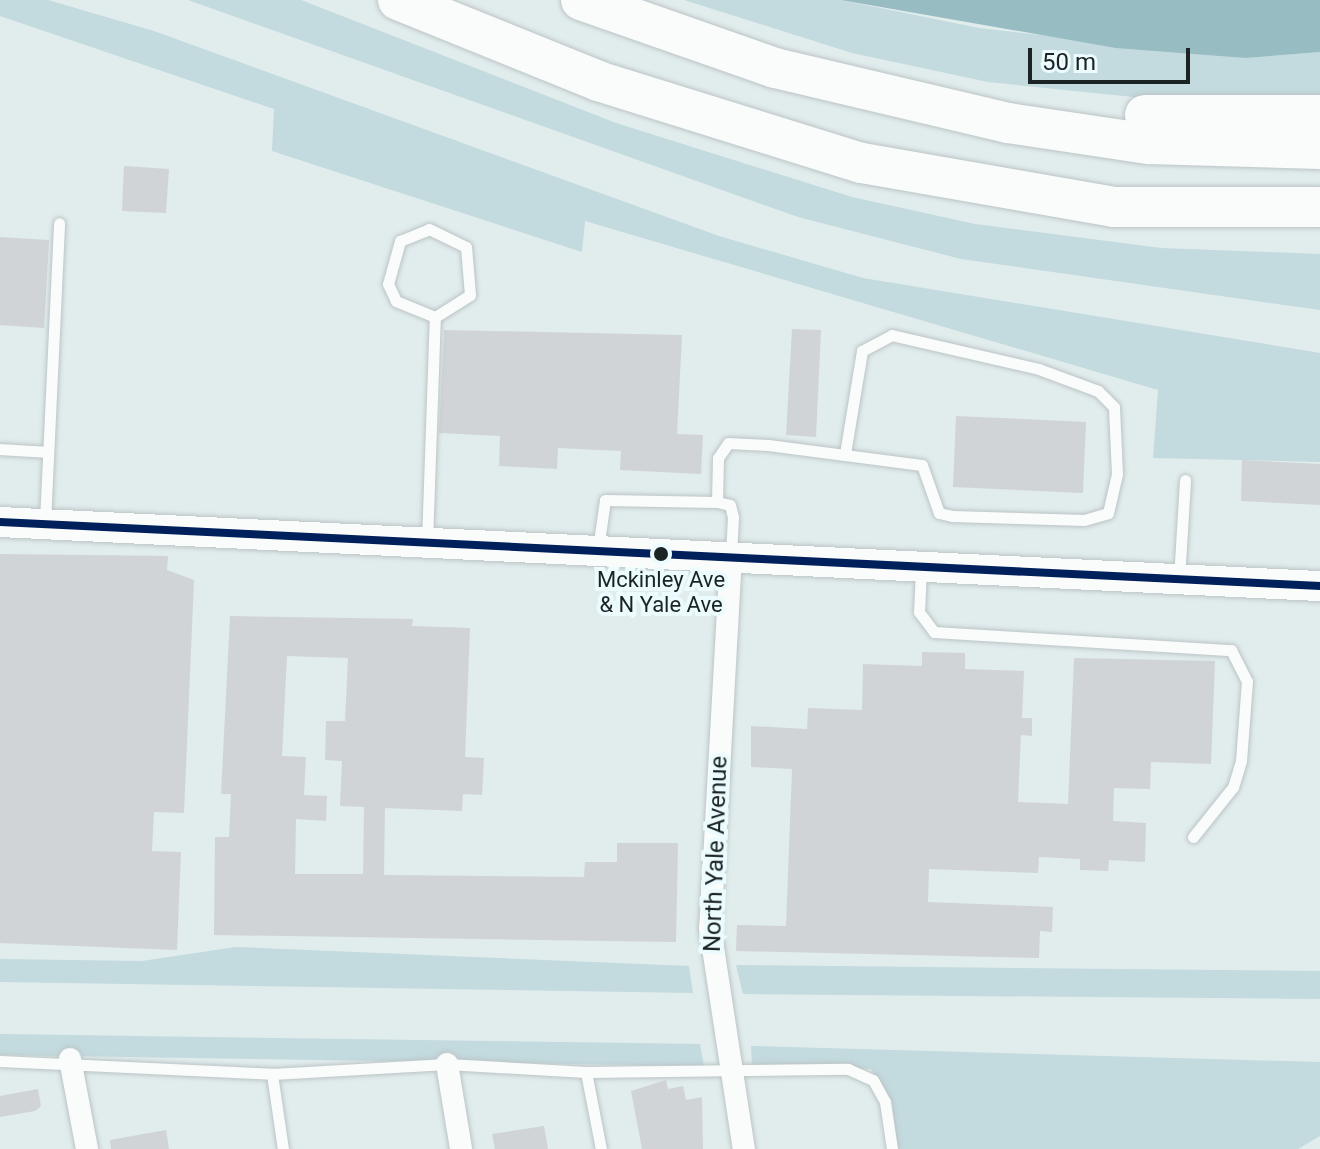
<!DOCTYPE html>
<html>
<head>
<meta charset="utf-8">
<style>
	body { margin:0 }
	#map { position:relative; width:1320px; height:1149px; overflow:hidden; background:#e1eced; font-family:Roboto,sans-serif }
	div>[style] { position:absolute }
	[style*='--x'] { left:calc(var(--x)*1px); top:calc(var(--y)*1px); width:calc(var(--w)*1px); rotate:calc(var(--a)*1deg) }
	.green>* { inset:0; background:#c3dade }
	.water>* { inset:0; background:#97bcc2 }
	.building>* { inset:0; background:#d1d4d6 }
	.roads { filter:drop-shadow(0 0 2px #bcc4c5) drop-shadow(0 0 2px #bcc4c5) }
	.service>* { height:11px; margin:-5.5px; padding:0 5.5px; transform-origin:5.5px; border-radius:5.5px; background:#fafcfc }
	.minor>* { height:22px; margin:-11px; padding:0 11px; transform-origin:11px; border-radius:11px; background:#fafcfc }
	.secondary>* { height:30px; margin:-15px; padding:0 15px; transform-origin:15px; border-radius:15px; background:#fafcfc }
	.motorway>* { height:40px; margin:-20px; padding:0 20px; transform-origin:20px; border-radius:20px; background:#fafcfc }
	.bus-1>* { height:8px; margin:-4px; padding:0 4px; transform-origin:4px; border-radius:4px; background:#00205b }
	.dots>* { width:22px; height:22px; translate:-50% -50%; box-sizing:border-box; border:4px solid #ebfbfe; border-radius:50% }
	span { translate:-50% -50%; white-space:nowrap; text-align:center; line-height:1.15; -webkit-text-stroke:8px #ebfbfe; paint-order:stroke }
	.bus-label { font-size:22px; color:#1b2324 }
	.street-label { font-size:24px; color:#1b2324 }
	.scale { position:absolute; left:1028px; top:48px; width:162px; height:36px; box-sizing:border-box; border:4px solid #1b2324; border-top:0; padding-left:10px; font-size:24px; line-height:28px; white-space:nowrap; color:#1b2324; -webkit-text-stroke:6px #ebfbfe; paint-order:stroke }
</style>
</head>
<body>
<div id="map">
	<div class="green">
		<i style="clip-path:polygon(0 0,48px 0,154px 31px,719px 236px,863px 278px,1320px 353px,1320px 462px,1153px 458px,1158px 390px,585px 221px,582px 252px,272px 151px,274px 109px,0 16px)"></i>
		<i style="clip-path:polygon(188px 0,301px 0,616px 123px,852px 197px,975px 224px,1161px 248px,1320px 254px,1320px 310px,961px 259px,798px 217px)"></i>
		<i style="clip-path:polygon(684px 0,841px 0,979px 28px,1246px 58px,1320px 52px,1320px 97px,1153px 99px,988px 82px,852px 53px)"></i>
		<i style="clip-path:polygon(236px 947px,689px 966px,693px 993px,0 982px,0 959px,142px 961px)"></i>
		<i style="clip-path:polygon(736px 965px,1320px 971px,1320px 999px,743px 994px)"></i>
		<i style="clip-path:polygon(0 1034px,700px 1044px,704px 1066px,0 1055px)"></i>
		<i style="clip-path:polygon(751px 1046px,1320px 1062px,1320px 1136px,1298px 1149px,897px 1149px,892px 1105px,871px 1069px,752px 1065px)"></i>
	</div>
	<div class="water">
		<i style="clip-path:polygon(841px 0,1320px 0,1320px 52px,1246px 58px,1116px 48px)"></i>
	</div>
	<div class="building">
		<i style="clip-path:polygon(124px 166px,169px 169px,166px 213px,122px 211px)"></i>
		<i style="clip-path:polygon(0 237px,49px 240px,44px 328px,0 325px)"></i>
		<i style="clip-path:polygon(792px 329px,821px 330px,816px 437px,786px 435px)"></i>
		<i style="clip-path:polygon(444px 330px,682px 335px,677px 434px,703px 435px,701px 474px,620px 470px,621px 451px,558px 448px,557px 469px,499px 466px,500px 436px,439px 433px)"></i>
		<i style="clip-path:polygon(956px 416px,1086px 422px,1083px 493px,953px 487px)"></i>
		<i style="clip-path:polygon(1242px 460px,1320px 464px,1320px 505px,1241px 501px)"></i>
		<i style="clip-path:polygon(0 554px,168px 556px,167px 570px,194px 580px,184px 813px,154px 812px,152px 851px,181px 852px,177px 950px,0 943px)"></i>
		<i style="clip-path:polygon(evenodd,230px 616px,413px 619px,412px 626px,470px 628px,465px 757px,484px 758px,482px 795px,463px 794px,462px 811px,385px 808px,384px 875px,584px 877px,585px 862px,617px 862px,617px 843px,678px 843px,676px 942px,214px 935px,215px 837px,229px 837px,231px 794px,221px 794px,230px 616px,287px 656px,348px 658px,345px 721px,326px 721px,325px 760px,342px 761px,340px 806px,364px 807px,363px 874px,295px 874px,296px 819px,326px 821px,327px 796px,304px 795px,306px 757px,282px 756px,287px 656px)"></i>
		<i style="clip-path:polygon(922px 652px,965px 653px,965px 669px,1024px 671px,1022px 718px,1032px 718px,1032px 736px,1021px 735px,1018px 802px,1068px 804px,1074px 658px,1215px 661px,1211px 764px,1151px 762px,1150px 789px,1114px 788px,1113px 821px,1146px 823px,1145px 862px,1109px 860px,1108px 871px,1080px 870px,1080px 859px,1039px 857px,1038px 873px,929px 869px,928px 902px,1053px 907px,1052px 932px,1040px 931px,1039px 958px,736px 951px,737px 925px,786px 926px,792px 769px,751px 767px,751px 726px,807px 729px,808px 708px,862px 710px,863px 664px,922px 666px)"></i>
		<i style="clip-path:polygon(666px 1080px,668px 1089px,683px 1086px,686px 1100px,702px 1097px,703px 1149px,642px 1149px,631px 1091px)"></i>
		<i style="clip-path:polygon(38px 1089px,41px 1106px,35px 1111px,0 1117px,0 1096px)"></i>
		<i style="clip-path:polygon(544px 1126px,548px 1149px,495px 1149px,492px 1134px)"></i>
		<i style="clip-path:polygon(166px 1130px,169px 1149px,111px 1149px,110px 1140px)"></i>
	</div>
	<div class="roads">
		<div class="service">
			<i style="--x:0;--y:449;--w:48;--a:3.6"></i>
			<i style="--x:717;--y:502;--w:44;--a:-88.7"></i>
			<i style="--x:718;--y:458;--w:18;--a:-56"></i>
			<i style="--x:728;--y:443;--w:40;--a:2.9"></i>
			<i style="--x:768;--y:445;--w:155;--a:7.4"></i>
			<i style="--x:922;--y:465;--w:51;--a:70.5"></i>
			<i style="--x:939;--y:513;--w:13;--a:13"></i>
			<i style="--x:952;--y:516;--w:132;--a:1.7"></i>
			<i style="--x:1084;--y:520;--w:25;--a:-16"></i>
			<i style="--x:1108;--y:513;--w:40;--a:-77"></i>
			<i style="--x:1117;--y:474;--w:67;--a:-92.6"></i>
			<i style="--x:1114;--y:407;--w:23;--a:-135"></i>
			<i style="--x:1098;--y:391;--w:63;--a:-159.6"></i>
			<i style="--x:1039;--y:369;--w:151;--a:-167"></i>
			<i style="--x:892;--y:335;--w:34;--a:152"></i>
			<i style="--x:862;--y:351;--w:104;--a:99.4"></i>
			<i style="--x:45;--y:522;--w:299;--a:-87.3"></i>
			<i style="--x:427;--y:542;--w:225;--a:-88"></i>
			<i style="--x:435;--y:317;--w:42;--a:-157.7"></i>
			<i style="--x:396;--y:301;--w:19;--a:-115"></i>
			<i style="--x:388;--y:284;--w:45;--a:-74.4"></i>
			<i style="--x:400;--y:241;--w:31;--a:-22"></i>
			<i style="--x:429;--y:229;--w:41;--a:25.9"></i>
			<i style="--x:466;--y:247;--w:48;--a:85.2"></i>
			<i style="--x:470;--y:295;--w:41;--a:147.8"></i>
			<i style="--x:598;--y:549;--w:49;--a:-81.9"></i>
			<i style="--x:605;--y:500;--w:112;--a:1"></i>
			<i style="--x:717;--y:502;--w:13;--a:13"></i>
			<i style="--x:730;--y:505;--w:12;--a:76"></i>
			<i style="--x:733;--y:517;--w:38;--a:93"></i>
			<i style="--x:921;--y:570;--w:42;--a:92.7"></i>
			<i style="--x:919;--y:612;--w:25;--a:53"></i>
			<i style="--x:934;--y:632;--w:298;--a:3.5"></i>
			<i style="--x:1231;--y:650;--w:35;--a:63"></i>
			<i style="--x:1247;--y:681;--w:80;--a:94.3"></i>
			<i style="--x:1241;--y:761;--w:27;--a:107"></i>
			<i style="--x:1233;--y:787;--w:64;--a:128.7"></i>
			<i style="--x:1179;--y:579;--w:99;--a:-86.5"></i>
			<i style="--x:0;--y:1061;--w:272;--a:2.7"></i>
			<i style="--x:272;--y:1074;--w:175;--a:-3.3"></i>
			<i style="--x:447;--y:1064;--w:139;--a:3.3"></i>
			<i style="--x:586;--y:1072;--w:262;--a:-0.7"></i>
			<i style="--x:848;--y:1069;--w:27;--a:24"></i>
			<i style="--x:873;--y:1080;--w:25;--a:61"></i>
			<i style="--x:885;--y:1102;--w:48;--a:81.5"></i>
			<i style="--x:586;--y:1072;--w:78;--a:79"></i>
			<i style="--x:272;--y:1074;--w:76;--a:81.7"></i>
		</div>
		<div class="minor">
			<i style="--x:731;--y:556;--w:373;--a:93.2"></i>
			<i style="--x:710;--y:928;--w:224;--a:81.3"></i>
			<i style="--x:70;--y:1059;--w:92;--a:79.3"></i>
			<i style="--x:447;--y:1064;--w:86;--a:80.6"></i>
		</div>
		<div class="secondary">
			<i style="--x:0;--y:522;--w:1322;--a:2.78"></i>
		</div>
		<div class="motorway">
			<i style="--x:398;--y:0;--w:216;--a:22"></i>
			<i style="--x:598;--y:81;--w:276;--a:17.3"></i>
			<i style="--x:862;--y:163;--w:256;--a:9.9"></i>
			<i style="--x:1114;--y:207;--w:206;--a:0"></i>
			<i style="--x:581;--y:0;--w:206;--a:19.3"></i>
			<i style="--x:775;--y:68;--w:239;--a:13.3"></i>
			<i style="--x:1008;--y:123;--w:143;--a:8.5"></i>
			<i style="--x:1149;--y:144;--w:171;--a:1.7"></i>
			<i style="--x:1145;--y:115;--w:175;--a:0"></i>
		</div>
	</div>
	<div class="bus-1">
		<i style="--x:0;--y:522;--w:1322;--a:2.78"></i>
	</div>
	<div class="dots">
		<i style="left:661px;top:554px;background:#1b2324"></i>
	</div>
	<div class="bus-label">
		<span style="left:661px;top:592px">Mckinley Ave<br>&amp; N Yale Ave</span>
	</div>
	<div class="street-label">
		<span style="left:716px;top:854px;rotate:-88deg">North Yale Avenue</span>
	</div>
	<div class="scale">50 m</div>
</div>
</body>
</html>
